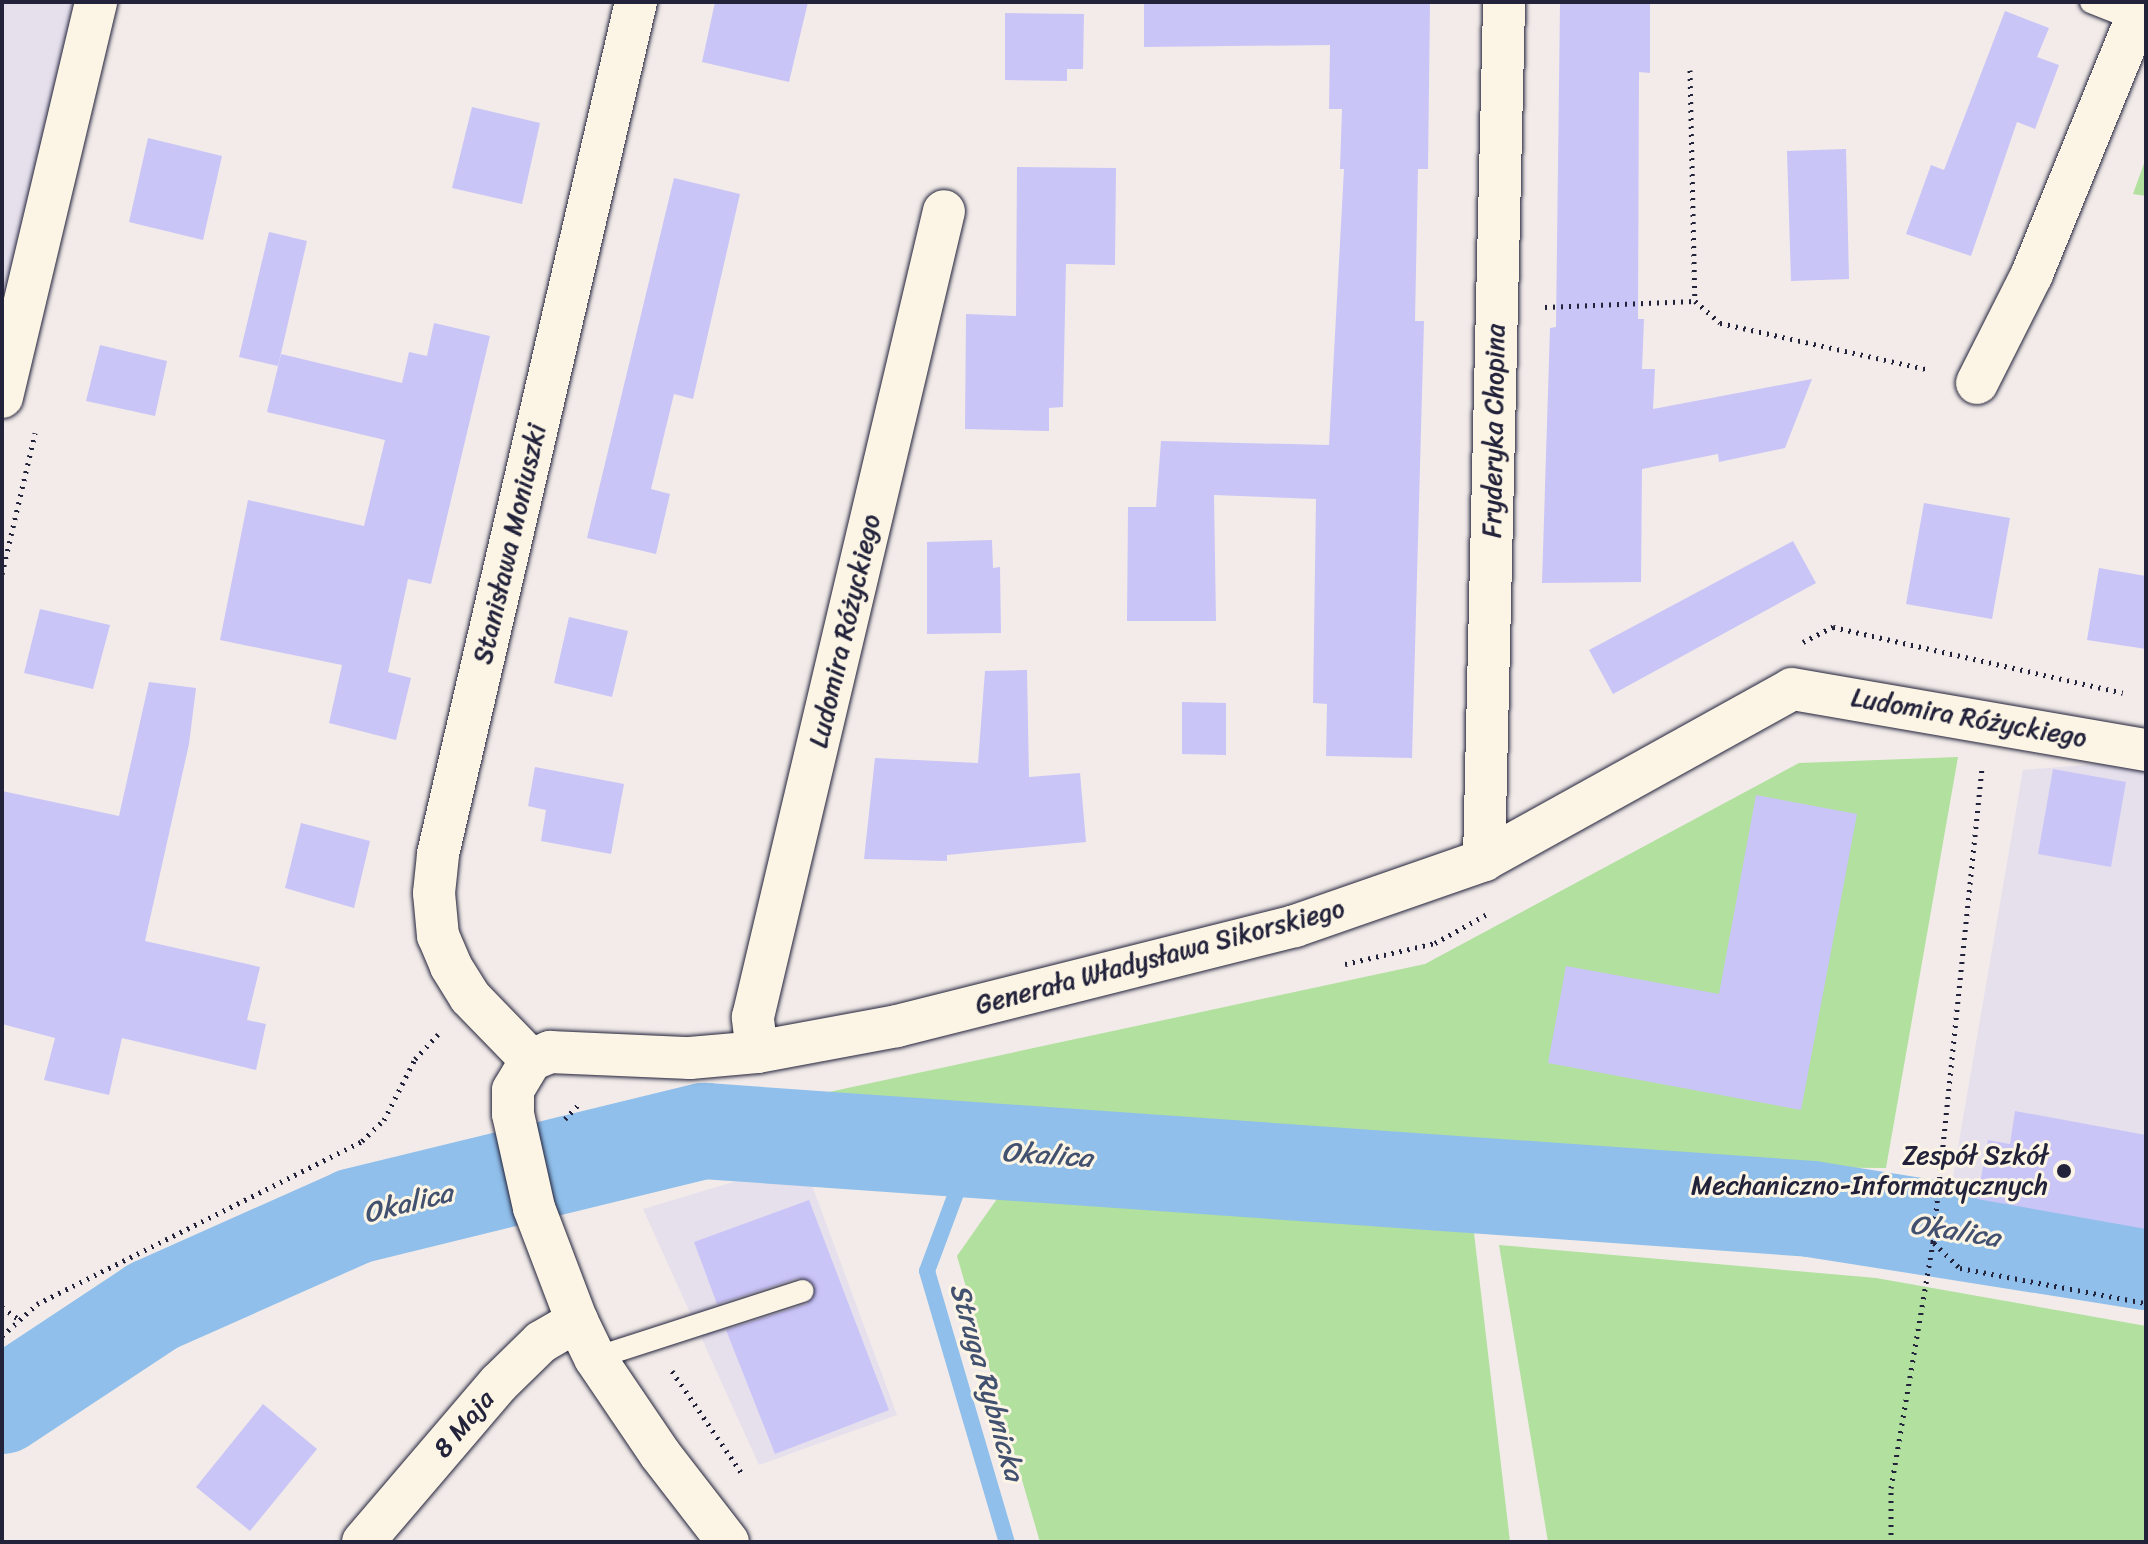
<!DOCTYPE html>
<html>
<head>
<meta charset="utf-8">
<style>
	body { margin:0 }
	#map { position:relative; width:2148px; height:1544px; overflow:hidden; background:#f2ebe9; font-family:Sriracha,sans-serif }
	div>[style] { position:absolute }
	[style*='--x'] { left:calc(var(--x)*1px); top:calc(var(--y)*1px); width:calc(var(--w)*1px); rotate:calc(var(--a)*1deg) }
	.built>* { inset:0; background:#e6e0ed }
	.green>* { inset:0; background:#b1e09f }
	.stream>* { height:16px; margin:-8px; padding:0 8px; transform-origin:8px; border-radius:8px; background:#8fbfea }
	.river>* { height:96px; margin:-48px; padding:0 48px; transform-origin:48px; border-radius:48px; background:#8fbfea }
	.building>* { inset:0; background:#cac5f7 }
	.path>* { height:5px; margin-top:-2.5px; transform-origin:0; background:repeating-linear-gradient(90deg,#22223b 0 2px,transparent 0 8px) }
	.roads { filter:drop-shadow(0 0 2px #22223b) drop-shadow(0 0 2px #22223b) }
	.lane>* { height:22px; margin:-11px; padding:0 11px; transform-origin:11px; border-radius:11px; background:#fcf5e5 }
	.street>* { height:42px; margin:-21px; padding:0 21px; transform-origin:21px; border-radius:21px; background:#fcf5e5 }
	.dots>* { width:22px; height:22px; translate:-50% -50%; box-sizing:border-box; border:4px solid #fcf5e5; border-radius:50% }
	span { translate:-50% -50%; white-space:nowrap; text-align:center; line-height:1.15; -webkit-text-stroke:6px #fcf5e5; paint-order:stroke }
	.street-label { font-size:26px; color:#22223b }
	.poi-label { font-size:26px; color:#22223b }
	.right { translate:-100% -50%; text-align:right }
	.water-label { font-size:28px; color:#435170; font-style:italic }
	.frame { position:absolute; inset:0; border:4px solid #22223b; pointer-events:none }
</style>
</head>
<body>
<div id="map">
	<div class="built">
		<i style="clip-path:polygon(2px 2px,96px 2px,2px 397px)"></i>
		<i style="clip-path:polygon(2146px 760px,2146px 1248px,1945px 1223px,2023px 770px)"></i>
		<i style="clip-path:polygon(803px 1161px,897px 1415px,759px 1465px,643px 1209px)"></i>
	</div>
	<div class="green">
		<i style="clip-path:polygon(2146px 158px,2146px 196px,2133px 194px)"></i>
		<i style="clip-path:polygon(1958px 757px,1886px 1168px,1634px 1166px,775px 1112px,787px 1101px,1425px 964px,1799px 763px)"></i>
		<i style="clip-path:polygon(999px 1196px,1474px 1233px,1510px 1542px,1040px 1542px,957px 1256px)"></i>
		<i style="clip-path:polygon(1499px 1245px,1876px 1278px,2146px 1326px,2146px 1542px,1548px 1542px)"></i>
	</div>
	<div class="stream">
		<i style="--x:973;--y:1148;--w:131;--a:110.5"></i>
		<i style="--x:927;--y:1271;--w:283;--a:73.6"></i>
	</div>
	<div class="river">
		<i style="--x:2;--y:1406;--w:181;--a:-33.5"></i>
		<i style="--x:153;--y:1306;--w:221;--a:-24"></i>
		<i style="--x:355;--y:1216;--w:360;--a:-13.7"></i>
		<i style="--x:705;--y:1131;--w:1109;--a:4.03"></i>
		<i style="--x:1811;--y:1209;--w:339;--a:9"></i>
	</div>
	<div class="building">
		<i style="clip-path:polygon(715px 2px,808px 2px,789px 82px,702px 62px)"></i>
		<i style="clip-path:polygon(1144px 2px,1430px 2px,1428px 169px,1418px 169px,1415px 321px,1424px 321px,1412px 758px,1326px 756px,1327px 704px,1313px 703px,1316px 499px,1214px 495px,1216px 621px,1127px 621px,1128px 507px,1156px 507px,1161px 441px,1329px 445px,1344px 169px,1340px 169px,1342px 109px,1329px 109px,1330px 45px,1144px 47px)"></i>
		<i style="clip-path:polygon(1560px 2px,1650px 2px,1650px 73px,1639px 72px,1638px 319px,1644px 319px,1642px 369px,1655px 369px,1653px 409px,1812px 379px,1785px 448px,1719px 462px,1718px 454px,1642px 469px,1641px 582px,1542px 583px,1550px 328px,1556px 327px)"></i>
		<i style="clip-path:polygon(2005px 11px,2049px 28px,2037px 57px,2059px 65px,2035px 129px,2017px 122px,1971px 256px,1906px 234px,1931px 165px,1944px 170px)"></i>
		<i style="clip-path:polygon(1005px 13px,1084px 14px,1083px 69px,1067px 69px,1067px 81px,1005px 80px)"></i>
		<i style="clip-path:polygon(472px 107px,540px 123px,522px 204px,452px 188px)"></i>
		<i style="clip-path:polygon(148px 138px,222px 156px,203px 240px,129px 222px)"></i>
		<i style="clip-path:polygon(1846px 149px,1849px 279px,1791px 281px,1787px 151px)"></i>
		<i style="clip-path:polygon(1017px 167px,1116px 168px,1115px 265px,1066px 264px,1063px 407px,1049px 408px,1049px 431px,965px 429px,966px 314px,1016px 316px)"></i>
		<i style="clip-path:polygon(674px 178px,740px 194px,693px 399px,674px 394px,651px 489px,670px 494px,656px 554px,587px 538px)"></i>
		<i style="clip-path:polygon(269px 232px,307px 241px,278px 366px,239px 357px)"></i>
		<i style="clip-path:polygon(434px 323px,490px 336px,431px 584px,408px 579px,388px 672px,411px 678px,396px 740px,329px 723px,342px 665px,220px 640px,248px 500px,364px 526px,385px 440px,267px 412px,281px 354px,402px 383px,409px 352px,427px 356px)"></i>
		<i style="clip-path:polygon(100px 345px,167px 361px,155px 416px,86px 401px)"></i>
		<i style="clip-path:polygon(1924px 503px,2010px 518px,1992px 619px,1906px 604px)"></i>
		<i style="clip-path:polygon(992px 540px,993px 568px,1000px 567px,1001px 633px,927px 634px,927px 542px)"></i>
		<i style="clip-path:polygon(1793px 541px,1816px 583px,1613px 694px,1589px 650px)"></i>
		<i style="clip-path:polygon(2099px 568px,2146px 576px,2146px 649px,2087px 640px)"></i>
		<i style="clip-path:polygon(40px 609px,110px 625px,93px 689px,24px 673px)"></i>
		<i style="clip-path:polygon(569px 617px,628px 631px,612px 697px,554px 683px)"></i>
		<i style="clip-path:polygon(1027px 670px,1029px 777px,1080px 773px,1086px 842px,947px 855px,947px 861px,864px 859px,875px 758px,978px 763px,985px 671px)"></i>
		<i style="clip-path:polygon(149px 682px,196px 688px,189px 744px,145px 941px,260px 967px,247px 1020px,266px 1024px,256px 1070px,122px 1038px,109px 1095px,44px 1080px,55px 1038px,2px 1024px,2px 791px,119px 816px)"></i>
		<i style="clip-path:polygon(1182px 702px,1226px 703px,1226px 755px,1182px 754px)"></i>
		<i style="clip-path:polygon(535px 767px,624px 784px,611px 854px,541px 841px,546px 810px,528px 806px)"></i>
		<i style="clip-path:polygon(2053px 769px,2126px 782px,2111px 867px,2038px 854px)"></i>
		<i style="clip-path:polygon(1756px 795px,1857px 814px,1801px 1110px,1548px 1063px,1566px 966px,1719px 994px)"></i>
		<i style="clip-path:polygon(301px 823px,370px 841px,354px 908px,285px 888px)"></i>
		<i style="clip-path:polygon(2015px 1111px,2146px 1135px,2146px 1229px,1977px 1199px,1988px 1140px,2010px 1144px)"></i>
		<i style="clip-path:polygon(809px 1200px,889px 1410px,775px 1454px,726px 1330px,807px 1304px,815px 1286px,798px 1278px,717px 1304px,694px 1242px)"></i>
		<i style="clip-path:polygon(263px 1404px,317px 1449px,250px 1531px,196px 1487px)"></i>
	</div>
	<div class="path">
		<i style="--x:1690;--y:70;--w:231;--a:88.8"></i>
		<i style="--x:1695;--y:301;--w:33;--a:41"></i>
		<i style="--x:1720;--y:323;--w:215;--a:12.6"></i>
		<i style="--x:1545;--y:307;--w:150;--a:-2.3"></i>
		<i style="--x:2;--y:574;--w:145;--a:-76.8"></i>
		<i style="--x:1803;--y:642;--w:34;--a:-27"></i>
		<i style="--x:1833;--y:627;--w:297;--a:12.8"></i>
		<i style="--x:1345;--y:964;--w:92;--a:-13.1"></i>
		<i style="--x:1435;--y:943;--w:62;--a:-29.1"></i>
		<i style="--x:565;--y:1119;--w:22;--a:-47"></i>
		<i style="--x:1934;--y:1243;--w:36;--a:44"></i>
		<i style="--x:1960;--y:1268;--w:189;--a:10.7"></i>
		<i style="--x:2;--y:1307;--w:22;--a:36"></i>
		<i style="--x:2;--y:1336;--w:47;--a:-42.4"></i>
		<i style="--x:37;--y:1304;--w:364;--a:-26.6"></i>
		<i style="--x:362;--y:1141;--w:30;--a:-44"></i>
		<i style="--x:384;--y:1120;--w:68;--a:-63.1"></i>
		<i style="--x:415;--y:1059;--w:34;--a:-47"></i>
		<i style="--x:672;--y:1371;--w:126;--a:55.7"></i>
		<i style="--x:1891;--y:1542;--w:54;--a:-90"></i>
		<i style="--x:1891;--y:1488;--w:250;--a:-80.3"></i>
		<i style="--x:1933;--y:1242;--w:475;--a:-84.1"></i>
	</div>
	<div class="roads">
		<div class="lane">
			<i style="--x:2091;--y:2;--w:48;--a:21.8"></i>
			<i style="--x:595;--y:1358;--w:218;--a:-17.9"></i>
		</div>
		<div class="street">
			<i style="--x:1977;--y:383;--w:122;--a:-63.2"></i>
			<i style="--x:2032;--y:274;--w:294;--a:-67.8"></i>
			<i style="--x:2;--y:397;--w:406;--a:-76.6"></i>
			<i style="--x:1484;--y:860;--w:858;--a:-88.66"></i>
			<i style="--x:757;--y:1052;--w:35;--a:-97"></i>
			<i style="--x:753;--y:1017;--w:828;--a:-76.67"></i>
			<i style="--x:531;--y:1060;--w:21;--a:-23"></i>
			<i style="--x:550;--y:1052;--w:140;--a:2.5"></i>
			<i style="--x:690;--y:1058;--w:67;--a:-5.1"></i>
			<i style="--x:757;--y:1052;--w:142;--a:-10.5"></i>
			<i style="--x:897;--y:1026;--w:410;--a:-14.1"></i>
			<i style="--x:1295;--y:926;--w:200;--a:-19.2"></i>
			<i style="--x:1484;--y:860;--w:352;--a:-29"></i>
			<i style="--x:1792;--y:689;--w:359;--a:9.8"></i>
			<i style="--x:531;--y:1060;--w:88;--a:-134.1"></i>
			<i style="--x:470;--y:997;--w:36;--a:-122"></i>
			<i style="--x:451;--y:966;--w:33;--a:-113"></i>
			<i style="--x:438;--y:936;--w:43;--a:-95.3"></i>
			<i style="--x:434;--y:893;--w:39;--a:-84"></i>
			<i style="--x:438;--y:854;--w:875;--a:-76.92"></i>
			<i style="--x:531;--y:1060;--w:35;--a:121"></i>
			<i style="--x:513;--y:1090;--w:24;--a:90"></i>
			<i style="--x:513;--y:1114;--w:96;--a:77.4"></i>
			<i style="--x:534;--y:1208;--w:121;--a:69.2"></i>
			<i style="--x:577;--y:1321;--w:41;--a:64.1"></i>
			<i style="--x:595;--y:1358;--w:116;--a:55.9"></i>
			<i style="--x:660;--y:1454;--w:111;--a:52.3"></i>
			<i style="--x:363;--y:1542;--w:209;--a:-49.5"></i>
			<i style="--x:499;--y:1383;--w:59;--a:-44.3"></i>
			<i style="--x:541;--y:1342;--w:42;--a:-30.3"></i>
		</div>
	</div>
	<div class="dots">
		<i style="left:2064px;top:1171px;background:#22223b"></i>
	</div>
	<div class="street-label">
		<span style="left:1494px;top:431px;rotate:-89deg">Fryderyka Chopina</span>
		<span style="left:510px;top:544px;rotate:-77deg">Stanisława Moniuszki</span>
		<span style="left:845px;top:631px;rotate:-77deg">Ludomira Różyckiego</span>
		<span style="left:1969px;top:718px;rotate:10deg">Ludomira Różyckiego</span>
		<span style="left:1160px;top:957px;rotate:-15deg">Generała Władysława Sikorskiego</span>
		<span style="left:464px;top:1424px;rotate:-50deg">8 Maja</span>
	</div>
	<div class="poi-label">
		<span class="right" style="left:2048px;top:1171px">Zespół Szkół<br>Mechaniczno-Informatycznych</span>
	</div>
	<div class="water-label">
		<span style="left:1047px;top:1155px;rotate:4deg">Okalica</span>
		<span style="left:408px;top:1203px;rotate:-14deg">Okalica</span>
		<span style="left:1955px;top:1231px;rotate:9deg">Okalica</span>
		<span style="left:987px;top:1382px;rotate:74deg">Struga Rybnicka</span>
	</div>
	<div class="frame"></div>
</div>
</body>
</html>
